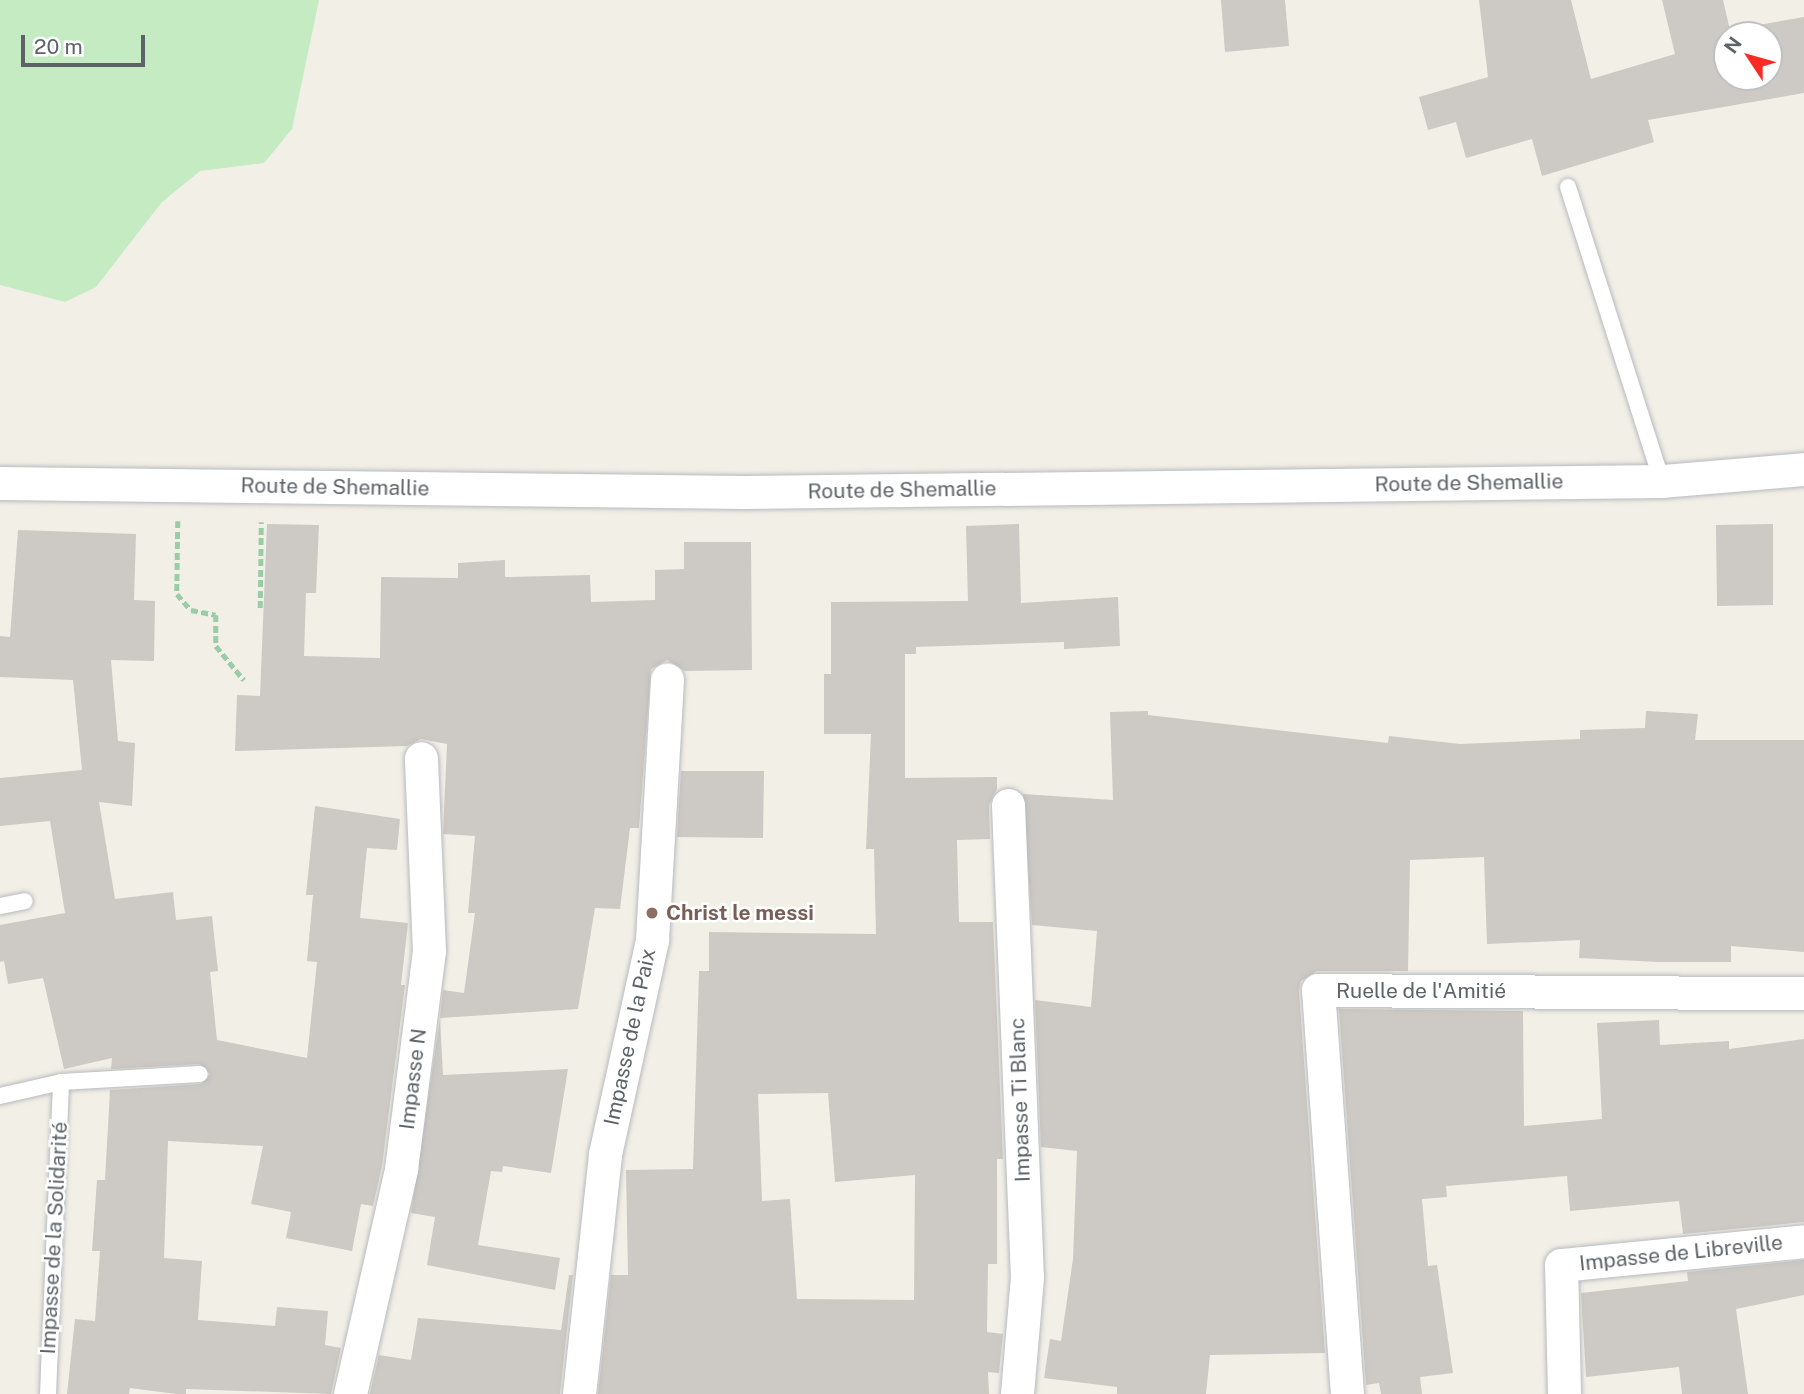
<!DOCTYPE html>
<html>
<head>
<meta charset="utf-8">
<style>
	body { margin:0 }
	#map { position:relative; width:1804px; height:1394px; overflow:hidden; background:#f2efe7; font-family:"Public Sans",sans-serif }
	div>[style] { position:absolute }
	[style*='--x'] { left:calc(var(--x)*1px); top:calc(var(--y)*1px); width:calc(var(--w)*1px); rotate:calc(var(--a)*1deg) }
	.green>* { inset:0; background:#c4ebc2 }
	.building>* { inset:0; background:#cdc9c4 }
	.path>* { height:4.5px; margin-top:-2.25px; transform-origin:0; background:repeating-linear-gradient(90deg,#99cda6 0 7px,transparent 0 10.5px) }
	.roads { filter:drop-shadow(0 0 2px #b7babf) drop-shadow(0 0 2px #b7babf) }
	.lane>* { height:16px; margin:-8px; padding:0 8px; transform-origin:8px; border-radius:8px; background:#fff }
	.street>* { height:33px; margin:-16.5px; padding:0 16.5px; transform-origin:16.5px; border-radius:16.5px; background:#fff }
	.dots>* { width:19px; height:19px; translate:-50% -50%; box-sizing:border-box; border:4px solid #fff; border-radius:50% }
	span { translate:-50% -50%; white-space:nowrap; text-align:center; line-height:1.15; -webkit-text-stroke:5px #fff; paint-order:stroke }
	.street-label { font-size:21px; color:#5e6369 }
	.education-label { font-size:21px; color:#785e54; font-weight:700 }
	.left { translate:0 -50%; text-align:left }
	.north { position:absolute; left:1713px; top:21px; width:70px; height:70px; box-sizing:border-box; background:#fff; border:2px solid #bfc1c3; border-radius:50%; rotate:306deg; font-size:19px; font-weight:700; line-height:28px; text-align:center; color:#5e6369 }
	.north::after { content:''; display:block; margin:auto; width:24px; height:32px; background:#fa2a25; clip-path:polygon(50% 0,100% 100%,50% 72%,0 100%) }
	.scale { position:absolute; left:21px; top:35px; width:124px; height:32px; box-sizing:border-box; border:4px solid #5e6369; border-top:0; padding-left:9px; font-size:21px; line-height:24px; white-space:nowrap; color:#5e6369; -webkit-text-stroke:5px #fff; paint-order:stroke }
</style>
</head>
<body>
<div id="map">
	<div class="green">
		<i style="clip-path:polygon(0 0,319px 0,292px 129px,264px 163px,200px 171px,162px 202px,96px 287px,65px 302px,0 285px)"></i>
	</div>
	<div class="building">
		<i style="clip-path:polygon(1221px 0,1285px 0,1289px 46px,1225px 52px)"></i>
		<i style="clip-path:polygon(evenodd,1479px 0,1571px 0,1591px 79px,1675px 54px,1662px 0,1723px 0,1730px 30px,1804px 17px,1804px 93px,1648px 120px,1654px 142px,1542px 176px,1532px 139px,1466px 158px,1456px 122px,1428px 130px,1419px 97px,1488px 77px,1479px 0,1727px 35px,1769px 35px,1769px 77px,1727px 77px,1727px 35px)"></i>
		<i style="clip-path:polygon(267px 524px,319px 525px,316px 593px,306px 593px,304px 656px,380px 658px,381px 577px,458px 578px,458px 563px,505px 560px,505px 577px,590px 575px,591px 602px,655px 600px,655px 570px,684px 569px,684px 542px,751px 542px,752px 670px,685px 671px,667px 660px,651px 669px,639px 828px,630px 828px,620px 909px,595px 908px,578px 1009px,440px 1018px,443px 990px,464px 993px,475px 913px,468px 913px,475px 836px,443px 834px,447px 744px,421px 739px,407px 746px,235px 751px,237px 695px,260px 696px)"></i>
		<i style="clip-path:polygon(evenodd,1019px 524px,1021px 603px,1118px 597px,1120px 646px,1064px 649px,1064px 642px,916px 647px,916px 654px,905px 654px,905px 778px,997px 777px,997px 789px,989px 805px,990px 839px,957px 840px,959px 922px,993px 922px,1003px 1159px,997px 1159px,997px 1264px,988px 1264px,987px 1332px,1003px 1334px,999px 1373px,988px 1372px,989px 1394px,598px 1394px,611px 1275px,628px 1275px,626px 1170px,693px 1169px,699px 971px,709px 971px,709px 932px,876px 934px,874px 849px,866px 849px,871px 734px,824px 734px,824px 674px,831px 674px,831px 602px,968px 601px,966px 526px,1019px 524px,828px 1093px,835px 1182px,915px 1175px,914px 1300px,797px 1299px,790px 1199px,762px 1201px,758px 1094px,828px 1093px)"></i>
		<i style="clip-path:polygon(1773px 524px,1773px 605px,1717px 606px,1716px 525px)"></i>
		<i style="clip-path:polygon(18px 530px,136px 534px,134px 600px,155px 601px,154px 661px,111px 660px,118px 741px,135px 743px,132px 806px,99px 802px,115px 899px,173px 892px,176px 920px,212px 916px,218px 971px,210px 972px,217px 1040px,307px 1058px,317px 962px,307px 961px,313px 895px,306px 895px,315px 806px,400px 819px,397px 850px,367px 848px,360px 918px,408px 923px,401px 985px,405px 985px,382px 1166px,373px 1206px,361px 1204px,352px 1251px,286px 1238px,291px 1212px,251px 1204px,263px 1146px,168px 1141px,164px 1258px,202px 1261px,198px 1320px,275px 1326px,277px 1307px,328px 1311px,325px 1345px,341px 1348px,331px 1394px,186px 1389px,186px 1394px,176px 1394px,130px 1388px,129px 1394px,67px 1394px,75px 1319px,95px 1321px,100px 1251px,92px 1251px,97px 1180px,105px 1180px,110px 1090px,201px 1084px,210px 1074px,199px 1064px,111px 1069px,112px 1058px,64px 1069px,43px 978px,8px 984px,4px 961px,0 962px,0 925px,65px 913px,50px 821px,0 826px,0 778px,82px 770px,73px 680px,0 677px,0 636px,10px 637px)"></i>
		<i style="clip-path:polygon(1148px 711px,1148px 715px,1388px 743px,1389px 736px,1460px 744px,1580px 739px,1580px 730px,1645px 728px,1646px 711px,1698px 714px,1695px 740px,1804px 740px,1804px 952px,1731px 946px,1731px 962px,1659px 962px,1579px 958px,1580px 940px,1487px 944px,1484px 857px,1410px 860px,1408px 971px,1317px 971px,1301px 981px,1299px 991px,1325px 1353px,1210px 1355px,1206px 1394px,1117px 1394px,1117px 1387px,1044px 1378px,1050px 1339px,1061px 1341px,1073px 1259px,1077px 1151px,1041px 1147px,1035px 1000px,1091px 1007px,1097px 931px,1032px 925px,1023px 794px,1113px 800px,1110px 712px)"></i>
		<i style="clip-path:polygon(681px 771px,764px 771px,763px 838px,677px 837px)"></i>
		<i style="clip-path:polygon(1339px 1009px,1523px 1011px,1524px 1126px,1602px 1119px,1597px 1023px,1659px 1020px,1660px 1045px,1729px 1041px,1729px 1049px,1804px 1039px,1804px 1222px,1683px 1234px,1679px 1201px,1570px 1211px,1567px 1176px,1446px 1186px,1447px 1197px,1422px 1199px,1428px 1266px,1437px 1265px,1453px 1373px,1420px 1377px,1422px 1394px,1381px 1394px,1379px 1383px,1366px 1385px)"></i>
		<i style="clip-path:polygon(440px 1019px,443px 1075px,568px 1069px,551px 1173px,503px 1166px,502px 1172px,491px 1171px,478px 1245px,560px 1258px,555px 1290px,427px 1265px,435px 1217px,411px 1213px)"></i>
		<i style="clip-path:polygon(1804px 1260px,1804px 1295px,1736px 1309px,1748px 1394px,1682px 1394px,1679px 1367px,1586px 1377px,1581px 1293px,1688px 1281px,1687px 1272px)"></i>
		<i style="clip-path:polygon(569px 1275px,573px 1275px,560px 1394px,370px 1394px,379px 1355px,411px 1360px,418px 1318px,561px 1330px)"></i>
	</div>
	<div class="path">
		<i style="--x:178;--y:521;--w:73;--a:90.8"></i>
		<i style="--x:177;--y:594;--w:21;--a:49"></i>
		<i style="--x:191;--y:610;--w:25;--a:11"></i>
		<i style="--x:216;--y:615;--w:31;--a:90"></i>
		<i style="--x:216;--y:646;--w:44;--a:50.5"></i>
		<i style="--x:260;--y:608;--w:86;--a:-89.3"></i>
	</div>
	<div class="roads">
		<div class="lane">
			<i style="--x:1568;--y:187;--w:309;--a:72.3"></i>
			<i style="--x:0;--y:906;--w:25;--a:-11"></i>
			<i style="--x:0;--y:1096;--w:63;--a:-12.9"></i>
			<i style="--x:61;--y:1082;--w:139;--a:-3.3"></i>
			<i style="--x:48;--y:1394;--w:312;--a:-87.6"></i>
		</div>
		<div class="street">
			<i style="--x:0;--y:483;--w:744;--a:0.69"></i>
			<i style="--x:744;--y:492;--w:918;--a:-0.69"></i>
			<i style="--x:1662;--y:481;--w:143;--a:-4.8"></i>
			<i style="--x:1008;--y:805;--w:472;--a:87.7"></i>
			<i style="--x:1027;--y:1277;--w:117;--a:94.9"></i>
			<i style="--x:350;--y:1394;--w:231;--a:-77.2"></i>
			<i style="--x:401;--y:1169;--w:220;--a:-82.7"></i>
			<i style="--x:429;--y:951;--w:193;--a:-92.4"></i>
			<i style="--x:579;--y:1394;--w:241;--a:-83.8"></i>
			<i style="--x:605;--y:1154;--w:219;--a:-77.6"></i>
			<i style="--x:652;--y:940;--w:261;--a:-86.7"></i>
			<i style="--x:1347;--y:1394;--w:405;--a:-94.1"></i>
			<i style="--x:1318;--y:990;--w:486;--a:0.4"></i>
			<i style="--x:1564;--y:1394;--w:129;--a:-91.3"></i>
			<i style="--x:1561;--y:1265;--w:244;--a:-5.6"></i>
		</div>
	</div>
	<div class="dots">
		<i style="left:652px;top:913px;background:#8d6e63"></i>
	</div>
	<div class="street-label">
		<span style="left:1469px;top:483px;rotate:-1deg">Route de Shemallie</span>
		<span style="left:335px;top:487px;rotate:1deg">Route de Shemallie</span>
		<span style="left:902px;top:490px;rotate:-1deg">Route de Shemallie</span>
		<span style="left:1421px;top:991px">Ruelle de l'Amitié</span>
		<span style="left:630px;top:1037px;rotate:-78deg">Impasse de la Paix</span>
		<span style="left:413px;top:1079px;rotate:-83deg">Impasse N</span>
		<span style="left:1020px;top:1100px;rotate:-92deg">Impasse Ti Blanc</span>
		<span style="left:54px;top:1238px;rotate:-87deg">Impasse de la Solidarité</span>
		<span style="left:1681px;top:1253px;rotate:-6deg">Impasse de Libreville</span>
	</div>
	<div class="education-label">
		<span class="left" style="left:666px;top:913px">Christ le messi</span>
	</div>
	<div class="north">N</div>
	<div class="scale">20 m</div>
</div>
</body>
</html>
